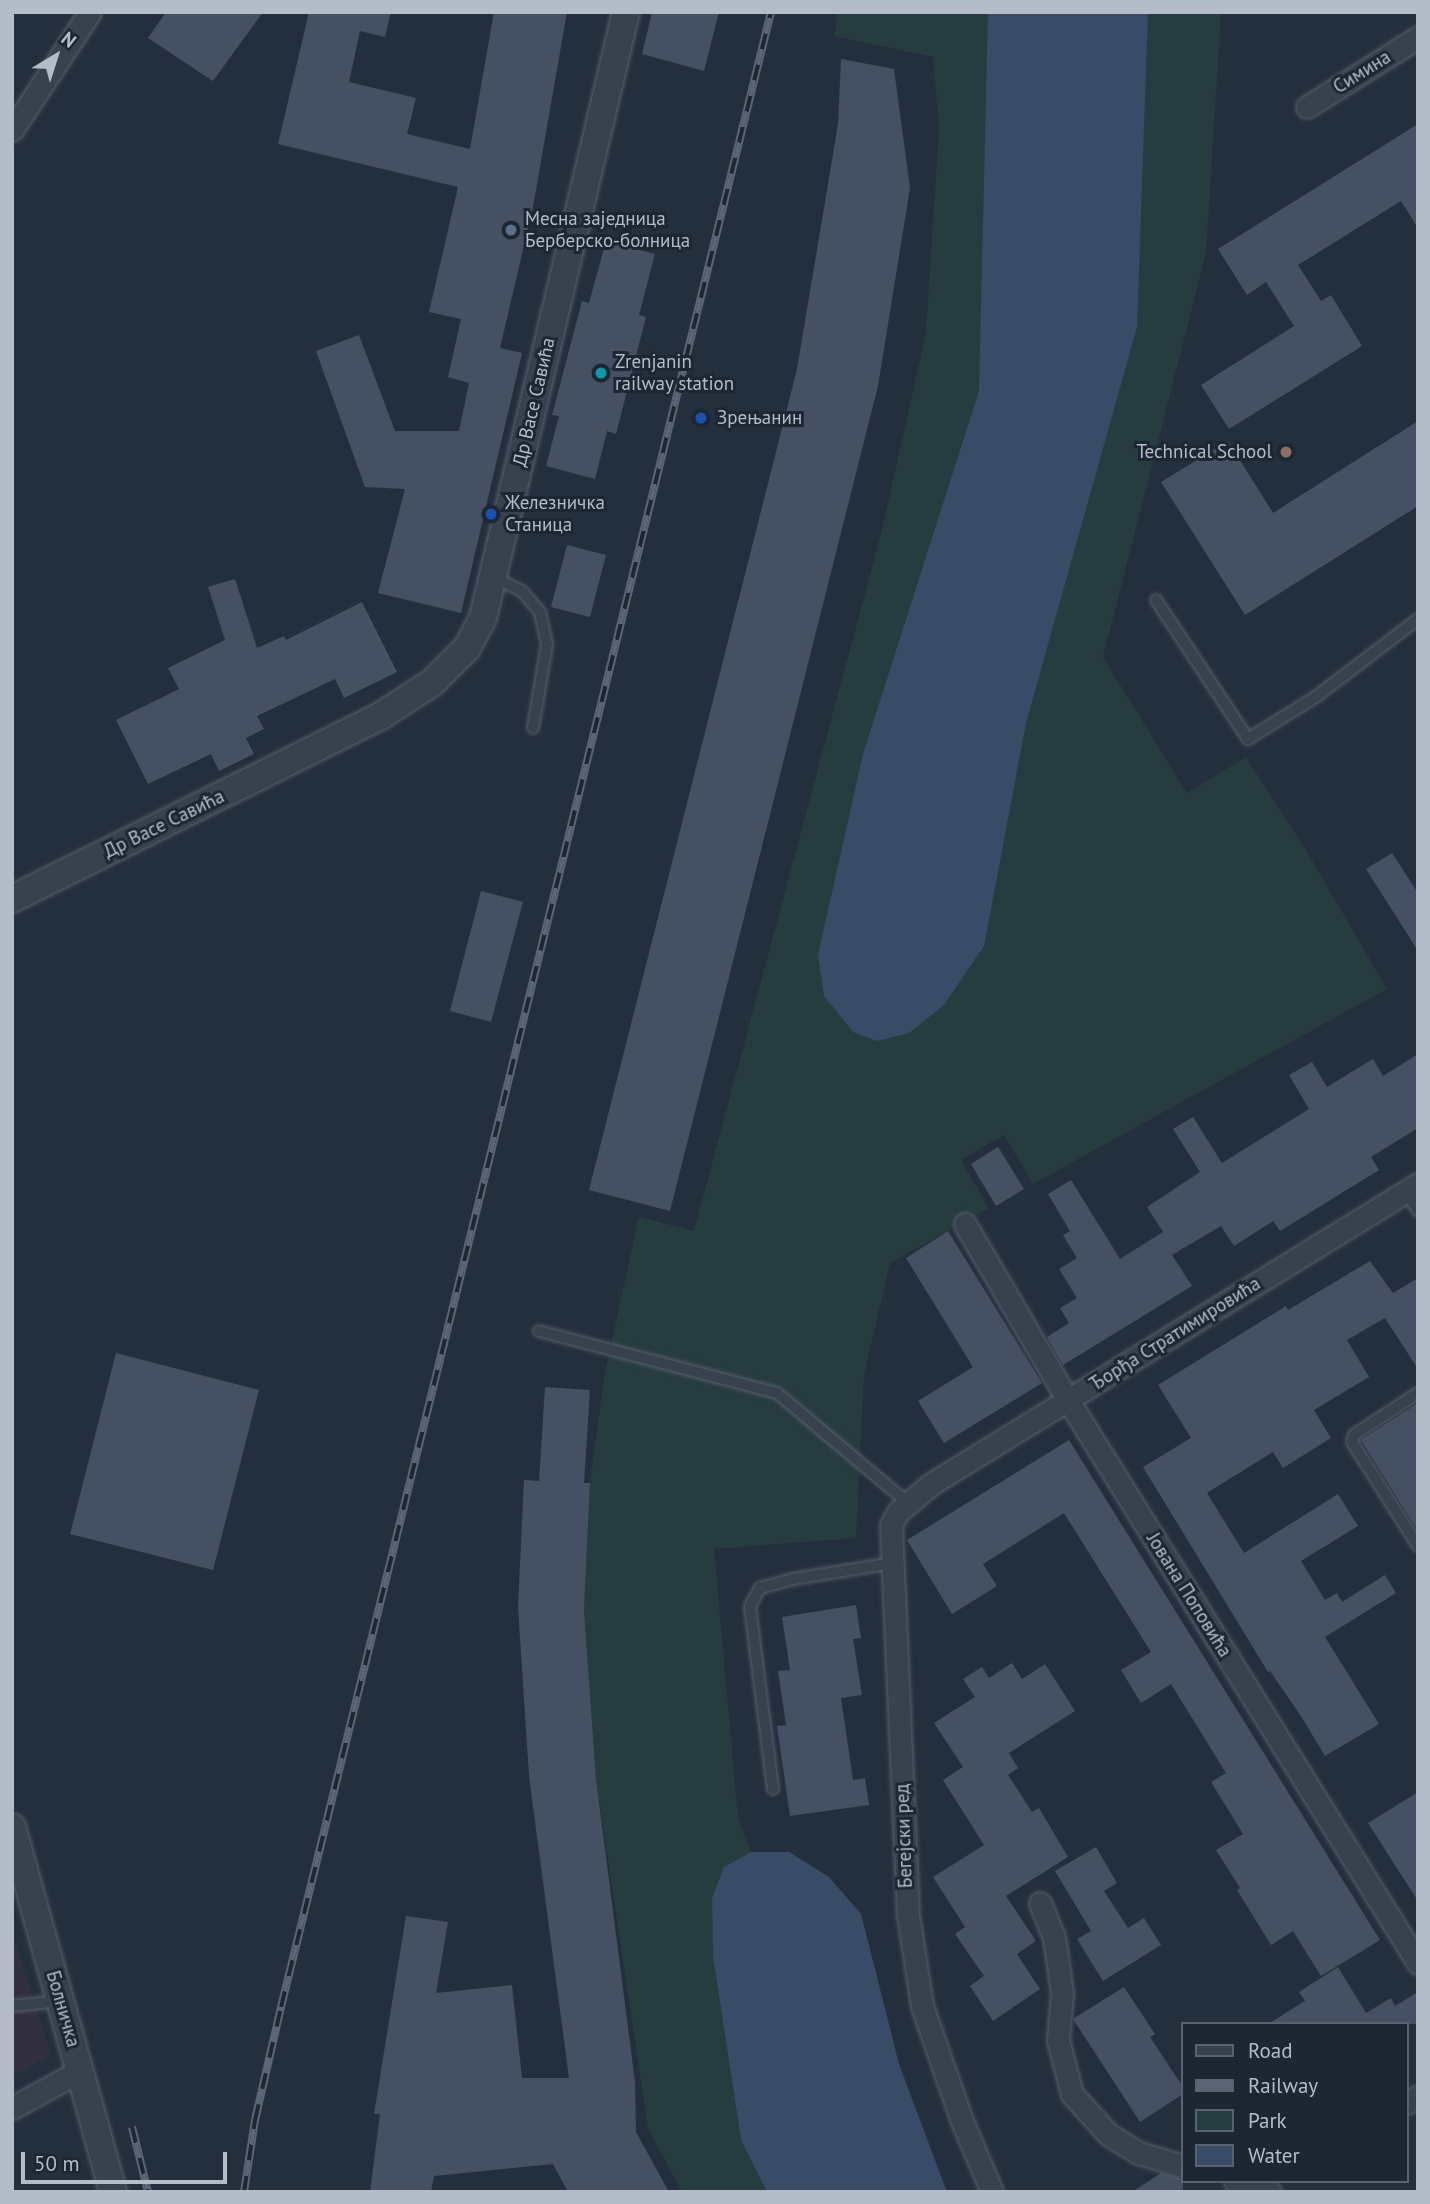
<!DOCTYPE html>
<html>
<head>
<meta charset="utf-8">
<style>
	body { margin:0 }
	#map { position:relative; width:1430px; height:2204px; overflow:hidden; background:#242f3e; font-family:"PT Sans",sans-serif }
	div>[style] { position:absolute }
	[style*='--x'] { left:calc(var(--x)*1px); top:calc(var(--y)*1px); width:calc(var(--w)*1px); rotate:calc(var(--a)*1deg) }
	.medical>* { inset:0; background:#32303f }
	.green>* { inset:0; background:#263c3f }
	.water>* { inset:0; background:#394c67 }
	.building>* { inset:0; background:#455162 }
	.roads { filter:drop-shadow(0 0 2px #565f6c) drop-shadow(0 0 2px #565f6c) }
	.service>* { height:10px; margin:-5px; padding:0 5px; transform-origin:5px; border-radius:5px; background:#38414e }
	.minor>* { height:21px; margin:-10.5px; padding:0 10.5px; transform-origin:10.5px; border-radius:10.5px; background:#38414e }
	.tertiary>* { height:26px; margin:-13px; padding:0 13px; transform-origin:13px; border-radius:13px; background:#38414e }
	.rail>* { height:8px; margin-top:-4px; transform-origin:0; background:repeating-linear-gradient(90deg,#1d2633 0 16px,#5a6575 0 32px); box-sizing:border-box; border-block:2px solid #5a6575 }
	.dots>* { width:19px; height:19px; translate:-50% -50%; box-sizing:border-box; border:4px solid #1d2633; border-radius:50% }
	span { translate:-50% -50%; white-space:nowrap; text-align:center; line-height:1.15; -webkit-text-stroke:6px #1d2633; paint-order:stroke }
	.street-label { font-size:19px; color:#b4bcc9 }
	.poi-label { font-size:19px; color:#b4bcc9 }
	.left { translate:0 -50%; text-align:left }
	.right { translate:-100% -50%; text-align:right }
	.frame { position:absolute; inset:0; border:14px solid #b4bcc9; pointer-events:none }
	.legend { position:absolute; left:1181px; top:2022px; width:228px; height:161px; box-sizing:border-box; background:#1d2633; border:2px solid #59626f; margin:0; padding:9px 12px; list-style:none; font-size:21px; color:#b4bcc9 }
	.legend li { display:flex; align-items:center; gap:14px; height:35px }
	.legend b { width:35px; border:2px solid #59626f }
	.north { position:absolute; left:21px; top:21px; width:70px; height:70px; -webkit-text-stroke:5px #1d2633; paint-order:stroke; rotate:38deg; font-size:19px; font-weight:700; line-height:28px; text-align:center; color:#b4bcc9 }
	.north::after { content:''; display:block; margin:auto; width:24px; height:32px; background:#b4bcc9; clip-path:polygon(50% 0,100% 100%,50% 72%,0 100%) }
	.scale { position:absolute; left:21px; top:2152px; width:206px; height:32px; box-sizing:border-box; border:4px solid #b4bcc9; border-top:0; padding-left:9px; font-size:21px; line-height:24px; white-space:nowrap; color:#b4bcc9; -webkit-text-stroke:5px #1d2633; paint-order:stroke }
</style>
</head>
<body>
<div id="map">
	<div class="medical">
		<i style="clip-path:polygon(12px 1931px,51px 2055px,12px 2076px)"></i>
	</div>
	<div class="green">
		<i style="clip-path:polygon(838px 12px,1221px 12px,1206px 253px,1103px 657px,1187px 793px,1246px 757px,1309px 855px,1387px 989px,1033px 1184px,1004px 1135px,961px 1160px,989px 1208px,890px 1263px,864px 1375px,856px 1538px,714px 1549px,738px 1818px,751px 1852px,724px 1867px,712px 1898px,713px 1955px,741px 2140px,767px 2192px,682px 2192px,648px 2128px,596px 1779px,584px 1610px,590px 1483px,605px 1372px,639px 1217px,694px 1231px,882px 530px,926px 333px,939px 128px,933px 57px,834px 36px)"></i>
	</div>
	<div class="water">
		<i style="clip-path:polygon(988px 12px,1148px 12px,1137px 327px,1026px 723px,984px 946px,944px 1005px,909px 1033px,877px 1041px,853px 1032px,824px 996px,818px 955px,863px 754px,979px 391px)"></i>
		<i style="clip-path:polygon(751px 1852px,789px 1852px,829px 1877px,861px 1914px,899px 2064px,947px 2192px,767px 2192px,741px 2140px,713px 1956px,712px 1898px,724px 1867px)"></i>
	</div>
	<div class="building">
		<i style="clip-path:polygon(166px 12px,263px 12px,213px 81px,148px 38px)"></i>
		<i style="clip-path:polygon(309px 12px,391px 12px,385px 37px,360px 31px,349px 82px,416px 98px,407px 134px,470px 149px,494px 12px,567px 12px,533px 207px,500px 348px,522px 353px,461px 613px,378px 593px,405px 489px,365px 487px,316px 351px,359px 335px,395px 431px,459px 431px,469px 383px,448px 377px,461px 319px,429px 312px,458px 187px,278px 144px)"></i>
		<i style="clip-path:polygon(652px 12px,719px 12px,704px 71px,642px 54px)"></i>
		<i style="clip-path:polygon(841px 59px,894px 69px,910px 188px,878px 386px,670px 1211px,589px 1190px,797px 369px,838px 124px)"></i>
		<i style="clip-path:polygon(1418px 124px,1418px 228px,1401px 201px,1298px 265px,1321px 301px,1331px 295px,1362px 346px,1229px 429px,1201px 385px,1294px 326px,1266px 282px,1247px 295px,1218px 249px)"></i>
		<i style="clip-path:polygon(606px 241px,655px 254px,639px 315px,646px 317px,616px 434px,607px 431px,595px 479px,546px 466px,559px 416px,552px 415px,582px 301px,589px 303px)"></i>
		<i style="clip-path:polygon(1418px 421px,1418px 506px,1245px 615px,1161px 482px,1228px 441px,1273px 513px)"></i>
		<i style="clip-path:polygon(567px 545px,606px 555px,590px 617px,551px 607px)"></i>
		<i style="clip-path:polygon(235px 579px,257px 648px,284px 636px,286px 640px,362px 602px,397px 672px,344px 698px,335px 679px,257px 716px,264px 729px,246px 738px,254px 754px,219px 771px,211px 754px,148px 784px,116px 720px,179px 689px,168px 668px,225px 640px,208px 587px)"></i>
		<i style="clip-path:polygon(1392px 853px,1418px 893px,1418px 951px,1366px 869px)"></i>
		<i style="clip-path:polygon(481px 891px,523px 902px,491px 1022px,450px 1011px)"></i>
		<i style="clip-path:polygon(1418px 1054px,1418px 1128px,1371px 1157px,1379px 1170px,1280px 1231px,1273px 1221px,1234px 1246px,1221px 1226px,1172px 1255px,1192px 1286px,1063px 1365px,1047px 1337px,1069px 1323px,1060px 1308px,1077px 1298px,1059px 1269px,1077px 1258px,1063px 1235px,1070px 1231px,1048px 1194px,1071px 1180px,1120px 1259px,1163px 1232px,1147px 1207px,1200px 1172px,1173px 1129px,1193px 1117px,1222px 1163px,1309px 1109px,1289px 1075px,1312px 1062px,1327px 1087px,1373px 1059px,1383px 1076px)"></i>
		<i style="clip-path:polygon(998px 1147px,1024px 1189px,996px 1206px,971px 1164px)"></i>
		<i style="clip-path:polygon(948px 1231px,1042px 1383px,944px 1443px,918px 1401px,973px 1367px,906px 1258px)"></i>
		<i style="clip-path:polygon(1370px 1261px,1393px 1293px,1418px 1278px,1418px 1369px,1385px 1318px,1347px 1340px,1369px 1377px,1314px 1410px,1331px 1438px,1283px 1468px,1273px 1452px,1207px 1493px,1244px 1553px,1338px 1494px,1358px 1526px,1301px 1561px,1325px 1600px,1337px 1593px,1342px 1602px,1385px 1575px,1396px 1593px,1325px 1637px,1379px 1724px,1325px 1756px,1301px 1716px,1270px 1671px,1268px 1672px,1143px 1467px,1191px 1438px,1158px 1385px,1286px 1306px,1288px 1310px)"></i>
		<i style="clip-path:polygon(116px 1353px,259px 1390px,213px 1570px,70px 1534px)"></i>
		<i style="clip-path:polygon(545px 1387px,590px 1390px,584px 1483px,590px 1483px,584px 1610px,596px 1779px,635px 2082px,636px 2132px,669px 2192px,568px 2192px,553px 2164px,434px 2176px,431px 2192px,370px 2192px,380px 2114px,374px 2114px,406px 1916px,448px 1922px,436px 1993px,512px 1985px,522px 2078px,569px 2078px,529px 1776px,518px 1607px,524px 1480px,539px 1481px)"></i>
		<i style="clip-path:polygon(1418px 1403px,1418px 1531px,1361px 1440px)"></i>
		<i style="clip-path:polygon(1069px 1440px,1380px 1940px,1321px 1976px,1293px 1931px,1271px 1945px,1237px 1890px,1240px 1888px,1216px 1850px,1243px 1834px,1211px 1782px,1226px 1773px,1171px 1684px,1141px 1703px,1121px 1670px,1151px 1652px,1064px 1513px,983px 1564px,997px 1586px,952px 1614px,907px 1540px)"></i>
		<i style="clip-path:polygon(856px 1605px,861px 1638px,853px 1639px,862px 1695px,841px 1698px,853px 1780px,865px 1778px,869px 1805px,790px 1816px,777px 1726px,786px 1725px,778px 1671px,790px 1670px,782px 1617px)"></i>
		<i style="clip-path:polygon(1012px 1663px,1022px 1679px,1045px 1664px,1075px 1711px,1009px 1753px,1018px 1768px,1008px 1775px,1032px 1812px,1039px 1808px,1068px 1857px,1006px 1896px,1036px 1941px,1017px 1954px,1040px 1989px,993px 2021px,970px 1986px,984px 1976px,955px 1934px,965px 1927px,933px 1877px,984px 1845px,943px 1780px,963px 1767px,934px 1723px,975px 1697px,963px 1679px,982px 1667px,989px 1678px)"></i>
		<i style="clip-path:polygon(1418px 1792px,1418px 1901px,1368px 1823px)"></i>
		<i style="clip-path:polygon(1096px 1847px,1117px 1883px,1104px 1891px,1128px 1928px,1144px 1918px,1161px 1945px,1103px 1981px,1077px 1939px,1091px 1931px,1055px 1871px)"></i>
		<i style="clip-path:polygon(1338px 1967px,1366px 2013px,1391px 1998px,1395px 2006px,1418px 1992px,1418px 2024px,1268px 2024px,1305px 2001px,1299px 1992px)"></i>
		<i style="clip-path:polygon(1124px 1987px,1155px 2034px,1150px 2037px,1183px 2087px,1183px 2094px,1140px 2122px,1073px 2019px)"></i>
		<i style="clip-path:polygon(1161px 2173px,1183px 2179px,1183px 2192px,1132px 2192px)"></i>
	</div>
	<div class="roads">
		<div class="service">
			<i style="--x:492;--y:576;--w:35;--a:27"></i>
			<i style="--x:523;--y:592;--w:26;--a:50"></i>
			<i style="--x:540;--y:612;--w:33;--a:78"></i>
			<i style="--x:547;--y:644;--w:85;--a:99.5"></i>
			<i style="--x:1156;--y:600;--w:167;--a:56.5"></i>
			<i style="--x:1248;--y:739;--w:81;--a:-31.9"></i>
			<i style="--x:1317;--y:696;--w:127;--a:-37.3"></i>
			<i style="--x:1406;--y:1192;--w:22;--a:58"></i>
			<i style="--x:539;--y:1331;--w:246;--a:14.6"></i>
			<i style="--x:777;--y:1393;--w:170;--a:40"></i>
			<i style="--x:1418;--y:1393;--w:77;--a:146.7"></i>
			<i style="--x:1354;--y:1435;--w:7;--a:106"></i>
			<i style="--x:1352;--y:1442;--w:123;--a:57.6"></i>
			<i style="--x:773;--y:1789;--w:184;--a:-97.2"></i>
			<i style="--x:750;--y:1606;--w:21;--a:-61"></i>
			<i style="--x:760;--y:1588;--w:34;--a:-15"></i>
			<i style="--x:793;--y:1579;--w:101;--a:-9.1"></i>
			<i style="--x:12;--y:2006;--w:49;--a:-5.8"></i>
		</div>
		<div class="minor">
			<i style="--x:1307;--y:107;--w:131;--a:-32.2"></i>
			<i style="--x:12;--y:130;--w:141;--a:-56.5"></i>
			<i style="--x:965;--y:1224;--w:204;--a:59.7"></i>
			<i style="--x:1068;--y:1400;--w:663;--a:58.13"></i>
			<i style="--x:1040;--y:1903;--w:37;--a:68"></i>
			<i style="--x:1054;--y:1937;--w:57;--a:81.9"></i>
			<i style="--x:1062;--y:1993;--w:47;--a:94.9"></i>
			<i style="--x:1058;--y:2040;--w:56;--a:75.5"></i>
			<i style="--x:1072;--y:2094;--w:54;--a:48"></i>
			<i style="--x:1108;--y:2134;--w:36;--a:32"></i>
			<i style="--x:1139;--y:2153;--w:46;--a:16.5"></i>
			<i style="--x:1407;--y:2103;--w:13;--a:-32"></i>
			<i style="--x:12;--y:2108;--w:79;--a:-28.8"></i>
			<i style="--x:1235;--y:2181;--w:37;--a:17"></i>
			<i style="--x:992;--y:2192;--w:77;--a:-112.9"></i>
			<i style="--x:962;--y:2121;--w:122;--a:-109.2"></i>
			<i style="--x:922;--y:2006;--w:92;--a:-98.7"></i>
			<i style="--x:908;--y:1915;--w:390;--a:-92.5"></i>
			<i style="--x:891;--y:1525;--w:15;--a:-62"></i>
			<i style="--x:898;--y:1512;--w:43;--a:-40.3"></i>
			<i style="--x:931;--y:1484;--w:572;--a:-31.63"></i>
		</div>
		<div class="tertiary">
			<i style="--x:12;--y:899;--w:410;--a:-26.4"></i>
			<i style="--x:379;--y:717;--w:64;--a:-32.9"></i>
			<i style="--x:433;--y:682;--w:48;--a:-45"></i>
			<i style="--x:467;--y:648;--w:34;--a:-62"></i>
			<i style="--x:483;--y:618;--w:623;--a:-76.72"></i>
			<i style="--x:12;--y:1827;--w:379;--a:74.5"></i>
		</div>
	</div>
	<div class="rail">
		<i style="--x:132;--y:2127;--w:67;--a:76.2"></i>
		<i style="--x:244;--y:2192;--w:73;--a:-81.3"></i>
		<i style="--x:255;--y:2120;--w:116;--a:-77"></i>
		<i style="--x:281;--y:2007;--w:2054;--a:-76.2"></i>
	</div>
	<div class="dots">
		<i style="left:511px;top:230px;background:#5c6f8a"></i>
		<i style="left:601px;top:373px;background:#0f9aa8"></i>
		<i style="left:701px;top:418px;background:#1a4fb4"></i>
		<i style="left:1286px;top:452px;background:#8d6e63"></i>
		<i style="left:491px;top:514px;background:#1a4fb4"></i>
	</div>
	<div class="street-label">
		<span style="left:1362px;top:72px;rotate:-32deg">Симина</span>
		<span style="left:534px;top:402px;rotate:-77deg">Др Васе Савића</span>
		<span style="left:164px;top:824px;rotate:-26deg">Др Васе Савића</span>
		<span style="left:1175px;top:1334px;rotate:-32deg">Ђорђа Стратимировића</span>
		<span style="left:1189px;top:1595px;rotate:58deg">Јована Поповића</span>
		<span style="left:904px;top:1836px;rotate:-92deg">Бегејски ред</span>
		<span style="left:63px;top:2009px;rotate:74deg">Болничка</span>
	</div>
	<div class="poi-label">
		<span class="left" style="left:525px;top:230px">Месна заједница<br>Берберско-болница</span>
		<span class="left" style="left:615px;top:373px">Zrenjanin<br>railway station</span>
		<span class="left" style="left:717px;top:418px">Зрењанин</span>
		<span class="right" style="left:1272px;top:452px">Technical School</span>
		<span class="left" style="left:505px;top:514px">Железничка<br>Станица</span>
	</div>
	<div class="frame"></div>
	<ul class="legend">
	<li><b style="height:9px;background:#38414e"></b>Road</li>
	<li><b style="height:9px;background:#5a6575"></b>Railway</li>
	<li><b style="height:19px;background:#263c3f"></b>Park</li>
	<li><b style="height:19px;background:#394c67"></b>Water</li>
	</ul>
	<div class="north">N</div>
	<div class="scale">50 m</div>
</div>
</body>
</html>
